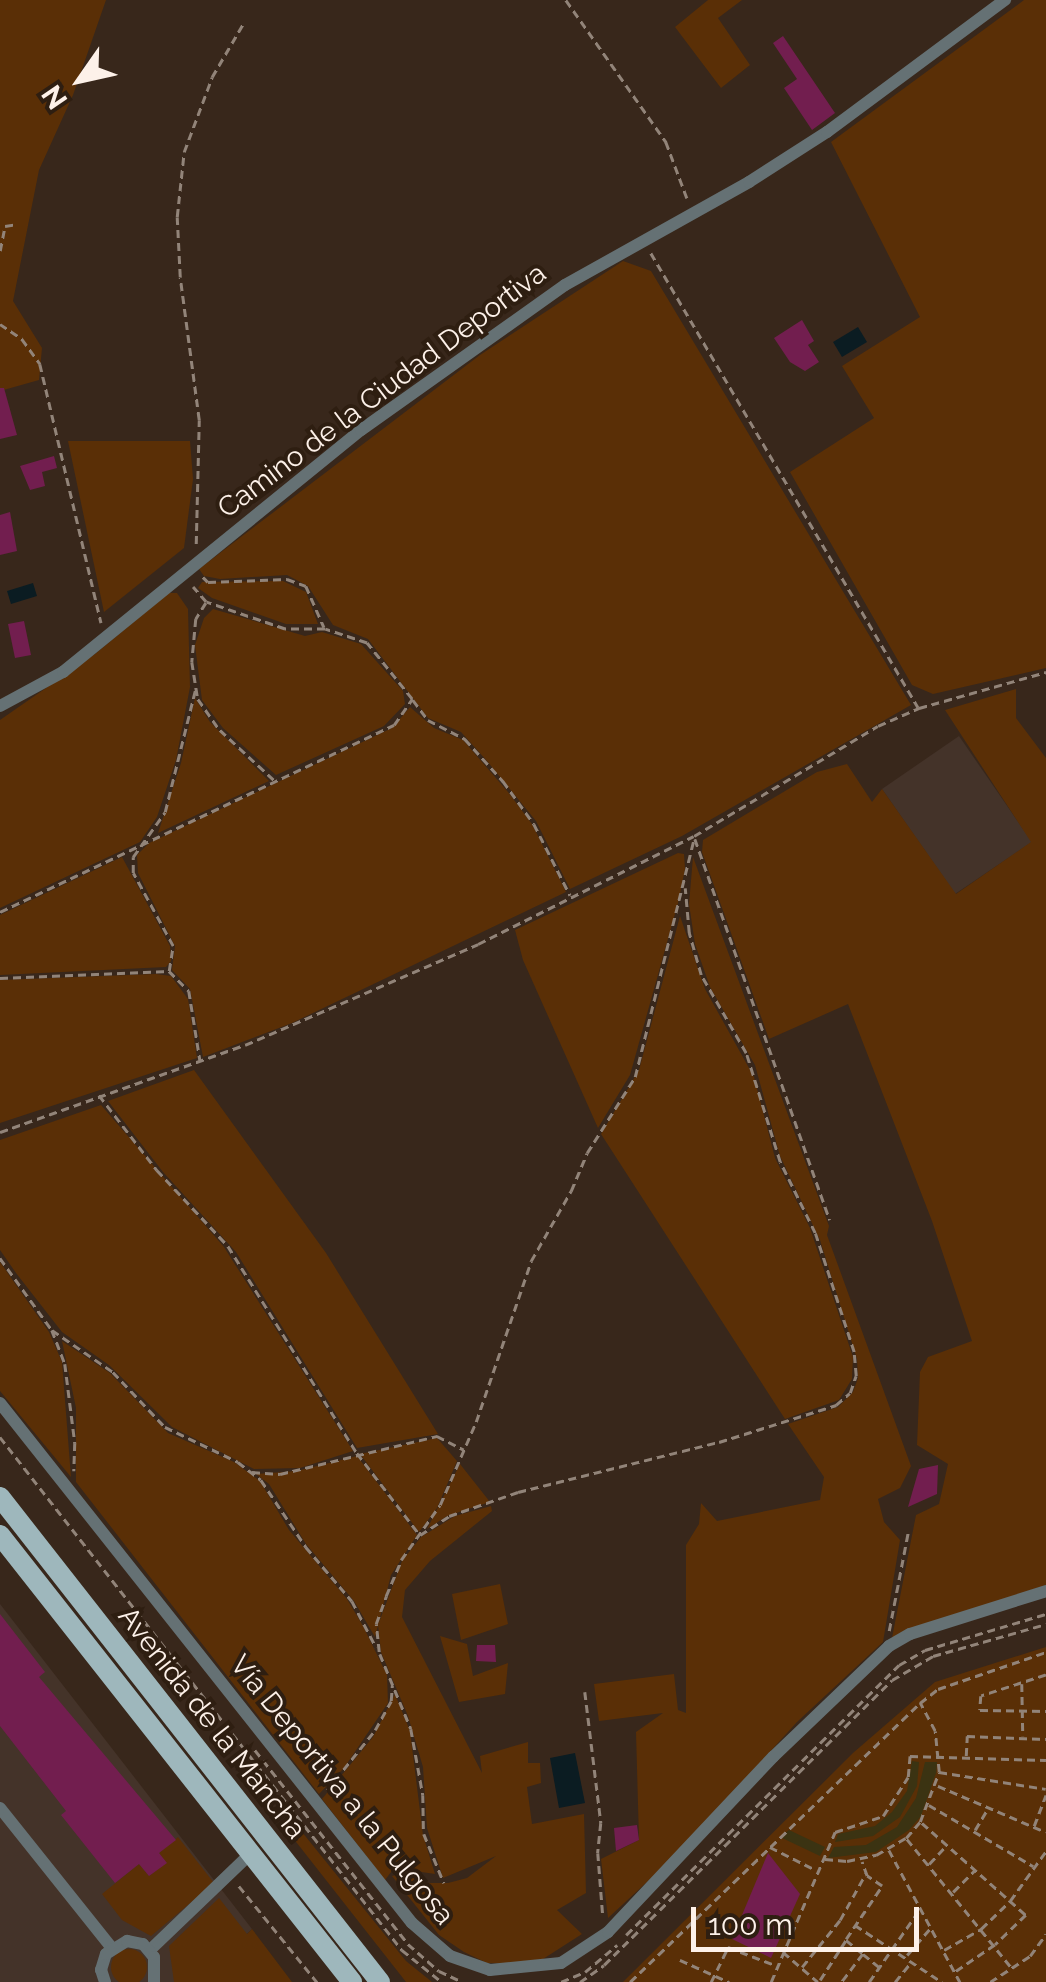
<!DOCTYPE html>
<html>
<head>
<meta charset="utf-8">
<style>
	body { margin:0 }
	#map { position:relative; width:1046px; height:1982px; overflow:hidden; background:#38271b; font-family:Raleway,sans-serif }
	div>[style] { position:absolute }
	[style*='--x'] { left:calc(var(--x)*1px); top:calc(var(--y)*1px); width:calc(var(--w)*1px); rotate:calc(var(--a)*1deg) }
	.industrial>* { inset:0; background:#443329 }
	.green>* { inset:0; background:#5a2f06 }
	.round { border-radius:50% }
	.sand>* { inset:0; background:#3b3312 }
	.water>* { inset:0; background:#0b1c22 }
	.building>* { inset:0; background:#721e4f }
	.path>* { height:2.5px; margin-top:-1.25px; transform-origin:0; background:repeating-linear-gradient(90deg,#928479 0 8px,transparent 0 13px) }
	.street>* { height:12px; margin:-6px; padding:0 6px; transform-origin:6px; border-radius:6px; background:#657174 }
	.primary>* { height:20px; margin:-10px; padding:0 10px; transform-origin:10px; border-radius:10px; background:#9eb7bc }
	span { translate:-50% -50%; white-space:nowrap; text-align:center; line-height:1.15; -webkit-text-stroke:8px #2e1e11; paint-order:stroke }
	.street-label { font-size:28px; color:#fdf1e9 }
	.north { position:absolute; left:30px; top:30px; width:100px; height:100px; -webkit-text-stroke:8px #2e1e11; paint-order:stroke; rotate:236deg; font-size:28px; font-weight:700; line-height:40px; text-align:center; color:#fdf1e9 }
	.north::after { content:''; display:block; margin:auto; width:35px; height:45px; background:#fdf1e9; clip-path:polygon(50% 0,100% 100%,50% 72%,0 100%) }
	.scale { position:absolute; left:691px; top:1907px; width:228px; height:45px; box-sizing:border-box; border:5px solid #fdf1e9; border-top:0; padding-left:12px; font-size:30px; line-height:35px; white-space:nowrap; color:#fdf1e9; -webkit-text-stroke:8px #2e1e11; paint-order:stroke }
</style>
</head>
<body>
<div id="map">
	<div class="industrial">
		<i style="clip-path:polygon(959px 736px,1032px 842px,955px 894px,882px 789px)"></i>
		<i style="clip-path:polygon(0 1604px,252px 1929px,198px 1982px,0 1982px)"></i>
	</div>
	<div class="green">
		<i style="clip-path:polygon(0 0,106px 0,73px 95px,39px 170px,13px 301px,42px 348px,39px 380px,0 391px)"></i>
		<i style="clip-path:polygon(708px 0,742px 0,718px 18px,750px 65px,721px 88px,675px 27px)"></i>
		<i style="clip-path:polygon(1024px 0,1046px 0,1046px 668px,933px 694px,912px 685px,790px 472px,874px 418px,842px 366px,920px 317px,831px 142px)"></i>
		<i style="clip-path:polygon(623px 261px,651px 271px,911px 705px,682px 836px,570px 889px,536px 821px,487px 761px,461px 732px,428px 718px,368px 639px,333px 625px,308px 586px,287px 575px,220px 579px,204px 576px,199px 569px,480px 355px)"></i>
		<i style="clip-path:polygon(68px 441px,190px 441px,193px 479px,184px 548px,104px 612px)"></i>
		<i style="clip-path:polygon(283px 581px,306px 592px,318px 624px,286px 624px,212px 598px,198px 588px,202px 582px)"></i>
		<i style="clip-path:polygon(169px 593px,177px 593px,188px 609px,190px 687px,176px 760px,157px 817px,140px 842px,0 908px,0 720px,95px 654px)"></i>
		<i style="clip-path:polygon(213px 609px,305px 636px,322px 632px,361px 644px,403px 691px,405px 704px,384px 726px,276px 775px,223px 728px,202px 700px,195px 645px,204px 618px)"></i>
		<i style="clip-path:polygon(1016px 689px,1016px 718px,1046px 758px,1046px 1585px,892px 1638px,916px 1515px,939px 1504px,948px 1464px,917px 1445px,920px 1372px,928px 1357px,972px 1341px,932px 1221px,848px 1004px,769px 1039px,702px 852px,703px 840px,817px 772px,847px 764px,872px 802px,882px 789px,956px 894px,1031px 842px,945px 710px)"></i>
		<i style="clip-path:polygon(195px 698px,210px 722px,269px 781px,158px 833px,181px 763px)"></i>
		<i style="clip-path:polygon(410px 707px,434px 728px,463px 740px,508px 792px,532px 824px,566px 892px,292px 1023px,203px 1057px,190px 989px,172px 970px,175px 946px,138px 873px,137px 855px,149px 843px,392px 728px)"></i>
		<i style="clip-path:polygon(678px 853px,684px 854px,685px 869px,678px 903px,630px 1075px,598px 1128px,523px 960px,515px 930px)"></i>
		<i style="clip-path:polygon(122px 857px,170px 946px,171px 961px,166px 967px,0 975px,0 915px)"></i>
		<i style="clip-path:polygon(693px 857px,829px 1226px,827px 1235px,911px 1466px,900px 1488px,878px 1499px,884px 1522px,900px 1540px,883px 1642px,797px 1722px,674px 1857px,608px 1918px,601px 1859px,639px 1840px,636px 1732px,663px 1713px,599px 1721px,594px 1684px,674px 1674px,678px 1710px,686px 1713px,686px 1545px,699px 1524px,701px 1503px,717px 1521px,820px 1500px,824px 1477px,788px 1424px,838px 1407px,853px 1392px,858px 1378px,857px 1359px,820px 1240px,780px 1156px,755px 1065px,710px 987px,695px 944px,689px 904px)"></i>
		<i style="clip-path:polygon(680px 916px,705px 989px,754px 1077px,775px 1158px,810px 1228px,853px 1357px,852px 1379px,839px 1400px,785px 1419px,601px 1134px,639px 1070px)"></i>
		<i style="clip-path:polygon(156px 974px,171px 976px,188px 999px,197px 1058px,0 1123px,0 980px)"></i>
		<i style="clip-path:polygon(194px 1070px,326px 1253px,438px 1434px,357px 1448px,236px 1252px,163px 1172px,108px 1101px)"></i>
		<i style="clip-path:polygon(101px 1105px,224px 1247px,353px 1451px,300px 1468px,254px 1469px,172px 1427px,109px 1365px,62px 1332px,16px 1273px,0 1250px,0 1140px)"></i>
		<i style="clip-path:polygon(0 1262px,49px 1332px,62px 1362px,71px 1477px,0 1391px)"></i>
		<i style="clip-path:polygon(62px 1341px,110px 1373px,168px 1433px,234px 1462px,260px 1481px,289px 1530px,347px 1599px,363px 1626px,387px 1675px,388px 1703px,344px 1768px,319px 1794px,76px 1482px,76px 1408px)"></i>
		<i style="clip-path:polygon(437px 1438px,457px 1461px,437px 1508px,419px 1532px,360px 1454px)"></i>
		<i style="clip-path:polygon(357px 1456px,417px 1535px,391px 1575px,375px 1637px,354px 1601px,306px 1544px,269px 1484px,256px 1474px,297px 1471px)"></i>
		<i style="clip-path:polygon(460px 1464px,490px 1502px,447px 1516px,427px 1529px)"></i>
		<i style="clip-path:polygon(491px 1506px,492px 1511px,430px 1561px,405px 1590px,402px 1617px,482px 1773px,480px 1756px,528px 1742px,528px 1763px,540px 1763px,541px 1783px,527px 1787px,532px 1824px,584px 1814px,586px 1893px,557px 1910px,582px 1934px,543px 1959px,518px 1963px,487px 1963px,464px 1952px,439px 1935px,392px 1876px,405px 1873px,423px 1883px,448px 1883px,467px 1878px,496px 1856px,443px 1878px,427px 1828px,423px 1767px,408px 1716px,381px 1652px,378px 1625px,402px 1561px,421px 1537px,455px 1516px)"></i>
		<i style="clip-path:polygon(500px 1584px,508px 1624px,461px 1640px,452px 1594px)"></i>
		<i style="clip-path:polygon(440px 1636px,467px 1644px,473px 1676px,508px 1663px,505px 1694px,459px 1702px)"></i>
		<i style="clip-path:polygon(1046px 1647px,1046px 1982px,623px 1982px,853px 1753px,935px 1682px)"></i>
		<i style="clip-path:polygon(395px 1694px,410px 1731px,423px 1835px,435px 1874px,394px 1868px,385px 1880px,322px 1799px,373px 1737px)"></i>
		<i style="clip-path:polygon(302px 1832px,406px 1961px,432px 1982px,406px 1982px,293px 1838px)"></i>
		<i style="clip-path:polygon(178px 1837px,214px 1883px,151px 1936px,122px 1920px,102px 1894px,139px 1864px,149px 1876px,166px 1863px,159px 1853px)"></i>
		<i style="clip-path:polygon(219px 1898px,247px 1934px,252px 1929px,292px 1982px,174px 1982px,169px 1946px)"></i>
		<i class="round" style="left:111px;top:1949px;width:36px;height:36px"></i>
	</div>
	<div class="sand">
		<i style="clip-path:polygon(912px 1761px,919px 1762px,917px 1786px,900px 1817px,873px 1836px,835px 1842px,838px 1834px,875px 1826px,892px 1812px,907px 1791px)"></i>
		<i style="clip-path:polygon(925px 1762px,937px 1762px,936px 1773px,921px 1816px,909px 1830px,876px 1852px,828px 1858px,834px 1847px,866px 1845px,897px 1827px,916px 1798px)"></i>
		<i style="clip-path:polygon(789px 1830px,825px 1847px,820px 1856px,780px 1837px)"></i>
	</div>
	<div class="water">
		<i style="clip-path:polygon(858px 327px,867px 342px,842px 357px,833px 342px)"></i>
		<i style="clip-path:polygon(33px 583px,37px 596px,11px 604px,7px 591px)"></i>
		<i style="clip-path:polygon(575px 1753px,585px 1803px,559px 1808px,550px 1758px)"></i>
	</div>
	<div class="building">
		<i style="clip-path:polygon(783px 36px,835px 113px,812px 130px,784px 88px,797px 79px,773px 43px)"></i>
		<i style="clip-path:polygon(802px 320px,814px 341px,808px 345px,819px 362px,805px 371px,790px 362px,774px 338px)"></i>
		<i style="clip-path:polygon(0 388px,4px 388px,17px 435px,0 439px)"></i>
		<i style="clip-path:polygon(54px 456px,57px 468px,42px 472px,45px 486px,30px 490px,20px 466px)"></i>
		<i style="clip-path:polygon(10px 512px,17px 551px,0 555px,0 515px)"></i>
		<i style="clip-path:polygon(24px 621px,31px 655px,15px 658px,8px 624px)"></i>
		<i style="clip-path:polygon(938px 1465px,937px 1494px,908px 1507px,919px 1469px)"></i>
		<i style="clip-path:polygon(0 1614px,45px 1672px,39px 1677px,176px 1840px,159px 1853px,167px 1863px,149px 1876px,139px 1864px,115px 1883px,61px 1815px,66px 1811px,0 1726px)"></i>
		<i style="clip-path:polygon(477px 1645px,495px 1645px,496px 1662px,476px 1661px)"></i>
		<i style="clip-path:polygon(637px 1825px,639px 1840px,616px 1851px,614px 1828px)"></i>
		<i style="clip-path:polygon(768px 1853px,800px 1894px,771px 1958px,732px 1939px)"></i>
	</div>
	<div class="path">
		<i style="--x:566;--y:0;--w:174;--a:54.8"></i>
		<i style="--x:666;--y:142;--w:60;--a:69.4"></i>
		<i style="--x:0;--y:251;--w:25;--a:-79"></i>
		<i style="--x:5;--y:226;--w:12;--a:-9"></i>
		<i style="--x:651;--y:253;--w:527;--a:59.54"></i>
		<i style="--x:0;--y:324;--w:27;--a:34"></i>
		<i style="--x:22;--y:339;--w:31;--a:54"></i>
		<i style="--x:40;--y:364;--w:266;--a:76.7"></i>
		<i style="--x:196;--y:544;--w:124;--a:-88.6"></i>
		<i style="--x:199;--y:420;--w:144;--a:-97.6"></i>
		<i style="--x:180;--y:277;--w:60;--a:-92.9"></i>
		<i style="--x:177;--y:217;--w:65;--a:-83.9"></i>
		<i style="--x:184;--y:152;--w:80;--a:-69.5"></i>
		<i style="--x:212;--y:77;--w:61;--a:-59.7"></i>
		<i style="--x:203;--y:577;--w:7;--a:45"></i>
		<i style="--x:208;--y:582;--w:79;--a:-2.2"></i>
		<i style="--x:287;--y:579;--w:20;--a:20"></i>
		<i style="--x:306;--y:586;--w:45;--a:66.3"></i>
		<i style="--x:206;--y:603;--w:19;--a:122"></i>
		<i style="--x:196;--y:619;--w:43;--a:95.3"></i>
		<i style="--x:192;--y:662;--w:37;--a:81"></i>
		<i style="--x:198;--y:699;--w:38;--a:55"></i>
		<i style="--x:220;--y:730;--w:75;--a:42.8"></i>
		<i style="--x:413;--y:700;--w:25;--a:53"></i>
		<i style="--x:428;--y:720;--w:42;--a:27.2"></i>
		<i style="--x:465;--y:739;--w:57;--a:47.9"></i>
		<i style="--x:503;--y:781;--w:53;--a:54.2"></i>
		<i style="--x:534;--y:824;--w:80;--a:63.1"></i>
		<i style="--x:695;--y:839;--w:404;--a:70.5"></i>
		<i style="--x:0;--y:912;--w:436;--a:-25.4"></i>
		<i style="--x:394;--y:725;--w:32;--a:-55"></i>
		<i style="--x:412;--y:699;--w:72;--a:-128.8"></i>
		<i style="--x:367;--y:643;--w:44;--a:-161.6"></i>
		<i style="--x:325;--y:629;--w:40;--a:180"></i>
		<i style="--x:285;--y:629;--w:83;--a:-161.1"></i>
		<i style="--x:206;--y:602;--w:20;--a:-131"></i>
		<i style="--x:169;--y:971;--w:25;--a:-81"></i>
		<i style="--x:173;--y:946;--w:83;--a:-118.7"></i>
		<i style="--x:133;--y:873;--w:16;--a:-90"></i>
		<i style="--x:133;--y:857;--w:55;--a:-54.6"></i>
		<i style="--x:165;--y:812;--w:129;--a:-76.1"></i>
		<i style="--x:0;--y:978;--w:169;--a:-2.4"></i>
		<i style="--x:169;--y:971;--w:28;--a:45"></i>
		<i style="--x:189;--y:991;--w:70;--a:80.9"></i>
		<i style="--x:99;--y:1095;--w:95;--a:52.3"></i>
		<i style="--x:157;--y:1170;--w:104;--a:46.9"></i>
		<i style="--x:228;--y:1246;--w:244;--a:58.1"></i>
		<i style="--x:357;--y:1453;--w:103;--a:52.5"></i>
		<i style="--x:420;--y:1535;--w:35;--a:-33"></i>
		<i style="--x:449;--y:1516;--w:73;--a:-19.2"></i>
		<i style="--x:518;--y:1492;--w:207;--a:-14"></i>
		<i style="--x:719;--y:1442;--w:123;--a:-17.5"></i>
		<i style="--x:836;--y:1405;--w:18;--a:-41"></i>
		<i style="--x:850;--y:1393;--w:18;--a:-71"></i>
		<i style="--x:856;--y:1376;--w:24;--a:-95"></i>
		<i style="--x:854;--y:1352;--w:125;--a:-108.1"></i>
		<i style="--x:815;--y:1233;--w:79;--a:-116.2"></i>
		<i style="--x:780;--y:1162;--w:114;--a:-107.3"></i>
		<i style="--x:746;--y:1053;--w:90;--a:-120"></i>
		<i style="--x:701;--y:975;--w:44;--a:-105.9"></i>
		<i style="--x:689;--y:933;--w:45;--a:-95.1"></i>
		<i style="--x:0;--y:1132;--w:260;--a:-19.6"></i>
		<i style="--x:245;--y:1045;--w:254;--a:-23.4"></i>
		<i style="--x:478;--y:944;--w:241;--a:-26.6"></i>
		<i style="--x:694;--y:836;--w:214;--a:-30.9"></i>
		<i style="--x:878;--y:726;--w:45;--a:-23.7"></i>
		<i style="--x:919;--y:708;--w:132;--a:-15.8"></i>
		<i style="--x:0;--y:1258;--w:89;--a:54.2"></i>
		<i style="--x:52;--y:1330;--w:36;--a:69"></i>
		<i style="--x:65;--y:1364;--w:80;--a:82.8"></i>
		<i style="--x:75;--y:1443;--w:28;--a:92"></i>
		<i style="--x:52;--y:1330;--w:74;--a:34.5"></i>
		<i style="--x:113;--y:1372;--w:76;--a:46.6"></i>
		<i style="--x:165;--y:1427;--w:81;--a:25.6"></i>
		<i style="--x:238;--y:1462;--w:29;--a:38"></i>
		<i style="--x:261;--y:1480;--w:81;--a:56.1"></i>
		<i style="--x:306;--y:1547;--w:71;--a:49.6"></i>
		<i style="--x:352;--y:1601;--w:52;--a:62.4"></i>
		<i style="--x:0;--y:1437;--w:652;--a:51.92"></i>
		<i style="--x:402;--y:1950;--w:51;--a:38.7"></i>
		<i style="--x:252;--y:1472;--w:28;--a:4"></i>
		<i style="--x:280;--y:1474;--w:162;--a:-13.6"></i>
		<i style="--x:437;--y:1436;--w:30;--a:27"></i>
		<i style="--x:889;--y:1631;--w:101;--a:-79.1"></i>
		<i style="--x:379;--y:1652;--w:28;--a:-96"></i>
		<i style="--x:376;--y:1624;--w:30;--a:-70"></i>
		<i style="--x:386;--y:1596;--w:39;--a:-67"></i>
		<i style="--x:401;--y:1560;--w:67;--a:-54.7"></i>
		<i style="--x:440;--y:1505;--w:90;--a:-66.6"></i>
		<i style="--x:476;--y:1422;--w:170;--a:-71.1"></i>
		<i style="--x:531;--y:1261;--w:81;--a:-60.3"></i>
		<i style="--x:571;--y:1191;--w:41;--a:-67.2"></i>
		<i style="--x:587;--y:1153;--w:90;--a:-57.7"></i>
		<i style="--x:635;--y:1077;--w:246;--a:-76.1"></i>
		<i style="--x:380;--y:1654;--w:81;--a:67.5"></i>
		<i style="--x:411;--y:1729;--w:67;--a:79.7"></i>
		<i style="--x:423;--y:1795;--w:39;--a:89"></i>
		<i style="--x:424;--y:1834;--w:53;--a:67.8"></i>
		<i style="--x:1046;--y:1675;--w:68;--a:162.1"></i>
		<i style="--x:981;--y:1696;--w:14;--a:94"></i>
		<i style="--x:980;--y:1710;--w:66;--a:0.9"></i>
		<i style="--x:1022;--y:1684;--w:52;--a:88.9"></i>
		<i style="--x:585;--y:1692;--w:132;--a:83"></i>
		<i style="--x:601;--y:1823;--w:30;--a:96"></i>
		<i style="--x:598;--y:1853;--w:63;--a:85.5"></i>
		<i style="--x:255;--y:1750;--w:247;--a:51.7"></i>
		<i style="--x:408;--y:1944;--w:41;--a:41.1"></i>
		<i style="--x:439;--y:1971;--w:26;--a:25"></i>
		<i style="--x:966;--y:1756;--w:20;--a:-87"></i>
		<i style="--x:967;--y:1736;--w:79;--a:2.2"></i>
		<i style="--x:939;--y:1772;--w:108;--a:9"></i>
		<i style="--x:938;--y:1786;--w:117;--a:23.1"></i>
		<i style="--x:327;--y:1790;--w:77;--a:-51.3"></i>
		<i style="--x:375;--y:1730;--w:33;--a:-61"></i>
		<i style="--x:391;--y:1701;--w:16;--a:-86"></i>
		<i style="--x:929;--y:1805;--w:121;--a:30.4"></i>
		<i style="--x:922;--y:1823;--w:139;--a:41.5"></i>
		<i style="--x:1026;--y:1915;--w:43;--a:135.9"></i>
		<i style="--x:995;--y:1945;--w:48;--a:146"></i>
		<i style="--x:1034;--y:1826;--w:33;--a:-69"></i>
		<i style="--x:975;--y:1830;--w:26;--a:-59"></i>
		<i style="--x:287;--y:1835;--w:17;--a:-40"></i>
		<i style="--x:907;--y:1839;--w:166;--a:50.9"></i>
		<i style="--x:770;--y:1847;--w:51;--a:26.6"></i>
		<i style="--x:889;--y:1850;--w:150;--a:61.7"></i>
		<i style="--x:825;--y:1859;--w:22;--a:5"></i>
		<i style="--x:847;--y:1861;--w:30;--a:-12"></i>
		<i style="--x:876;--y:1855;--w:34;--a:-30"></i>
		<i style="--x:906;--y:1838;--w:21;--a:-49"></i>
		<i style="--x:920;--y:1822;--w:53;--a:-69.2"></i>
		<i style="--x:939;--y:1772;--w:41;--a:-95.6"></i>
		<i style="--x:935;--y:1731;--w:32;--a:-118"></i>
		<i style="--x:929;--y:1864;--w:26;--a:-47"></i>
		<i style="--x:239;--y:1886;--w:124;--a:50.9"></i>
		<i style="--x:953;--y:1892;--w:31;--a:-45"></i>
		<i style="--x:855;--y:1925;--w:104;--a:33.2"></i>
		<i style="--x:626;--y:1935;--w:384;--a:-44.7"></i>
		<i style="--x:899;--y:1665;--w:30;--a:-30"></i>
		<i style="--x:925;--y:1650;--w:126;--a:-16.6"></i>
		<i style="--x:846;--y:1939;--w:64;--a:-55.8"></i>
		<i style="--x:882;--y:1886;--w:18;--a:-146"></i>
		<i style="--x:867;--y:1876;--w:15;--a:-110"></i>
		<i style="--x:944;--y:1950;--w:43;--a:-29.6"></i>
		<i style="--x:981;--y:1929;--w:40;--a:-44"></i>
		<i style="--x:1010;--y:1901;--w:62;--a:-54.2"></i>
		<i style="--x:783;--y:1952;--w:46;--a:40.6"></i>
		<i style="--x:863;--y:1954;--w:21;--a:39"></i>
		<i style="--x:907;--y:1955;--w:37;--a:-49"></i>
		<i style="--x:680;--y:1960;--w:54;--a:24.2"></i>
		<i style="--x:802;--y:1967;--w:60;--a:-51"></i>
		<i style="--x:840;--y:1920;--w:54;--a:-61"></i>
		<i style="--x:820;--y:1980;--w:48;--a:-57"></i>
		<i style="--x:846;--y:1940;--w:22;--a:39"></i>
		<i style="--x:863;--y:1954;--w:35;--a:127"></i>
		<i style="--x:561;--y:1982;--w:26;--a:-23"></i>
		<i style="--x:585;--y:1972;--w:42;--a:-40.2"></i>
		<i style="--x:580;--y:1982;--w:29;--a:-35"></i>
		<i style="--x:604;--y:1965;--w:405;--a:-44.7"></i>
		<i style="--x:892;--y:1680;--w:48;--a:-30.3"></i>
		<i style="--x:933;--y:1656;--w:117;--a:-15.8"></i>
		<i style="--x:630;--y:1982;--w:402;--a:-43.9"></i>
		<i style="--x:920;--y:1703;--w:23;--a:-38"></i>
		<i style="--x:938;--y:1689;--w:114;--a:-18.9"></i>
		<i style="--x:711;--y:1982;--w:39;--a:-64"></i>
		<i style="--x:728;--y:1947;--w:50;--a:21"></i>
		<i style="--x:771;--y:1982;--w:163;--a:-66.9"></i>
		<i style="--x:835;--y:1832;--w:51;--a:-18.4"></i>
		<i style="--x:883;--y:1816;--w:46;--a:-57.3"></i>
		<i style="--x:908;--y:1777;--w:21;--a:-85"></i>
		<i style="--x:910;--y:1756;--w:136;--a:1.7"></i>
		<i style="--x:869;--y:1982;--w:89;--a:-55.1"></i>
		<i style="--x:895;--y:1982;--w:26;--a:-51"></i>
		<i style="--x:990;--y:1982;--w:48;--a:-33"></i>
		<i style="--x:1030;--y:1956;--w:27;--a:-54"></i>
	</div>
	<div class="street">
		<i style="--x:0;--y:706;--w:72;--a:-28.4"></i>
		<i style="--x:63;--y:672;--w:384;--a:-39.1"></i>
		<i style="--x:361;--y:430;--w:250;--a:-35.4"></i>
		<i style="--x:565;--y:285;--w:211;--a:-29.2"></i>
		<i style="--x:749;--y:182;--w:93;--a:-32.7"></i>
		<i style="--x:827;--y:132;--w:222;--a:-36.6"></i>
		<i style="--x:0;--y:1403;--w:663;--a:51.61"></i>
		<i style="--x:412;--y:1923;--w:50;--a:41"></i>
		<i style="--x:450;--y:1956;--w:42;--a:19.3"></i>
		<i style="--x:490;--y:1970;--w:71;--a:-5.6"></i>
		<i style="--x:561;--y:1963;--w:56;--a:-33.4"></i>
		<i style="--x:608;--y:1932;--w:241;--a:-46.7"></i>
		<i style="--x:773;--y:1757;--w:161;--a:-43.7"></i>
		<i style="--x:889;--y:1646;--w:24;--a:-30"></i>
		<i style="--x:910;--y:1634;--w:143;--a:-17.5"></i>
		<i style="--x:0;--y:1808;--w:178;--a:51.4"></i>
		<i style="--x:150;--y:1950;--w:140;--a:-43.8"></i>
		<i style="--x:105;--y:1982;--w:13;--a:-108"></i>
		<i style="--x:101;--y:1970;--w:17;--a:-73"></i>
		<i style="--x:106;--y:1954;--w:25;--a:-32"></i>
		<i style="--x:127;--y:1941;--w:16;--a:11"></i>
		<i style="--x:143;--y:1944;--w:17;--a:50"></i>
		<i style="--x:154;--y:1957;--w:25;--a:90"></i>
	</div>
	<div class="primary">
		<i style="--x:0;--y:1497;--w:616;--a:51.92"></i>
		<i style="--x:0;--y:1535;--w:569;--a:51.78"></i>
	</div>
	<div class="street-label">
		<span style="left:382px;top:391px;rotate:-37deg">Camino de la Ciudad Deportiva</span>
		<span style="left:212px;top:1723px;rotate:52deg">Avenida de la Mancha</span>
		<span style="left:342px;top:1790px;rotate:51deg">Vía Deportiva a la Pulgosa</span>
	</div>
	<div class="north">N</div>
	<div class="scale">100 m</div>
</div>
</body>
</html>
